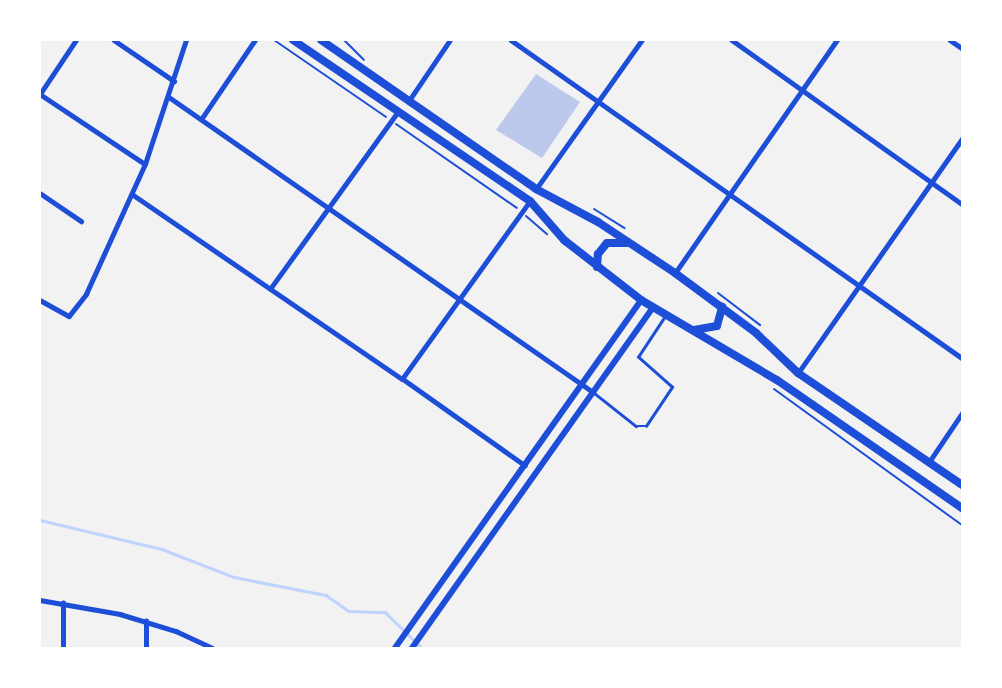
<!DOCTYPE html>
<html>
<head>
<meta charset="utf-8">
<style>
	body { margin:0 }
	#map { position:relative; width:1002px; height:688px; overflow:hidden; background:#f2f2f2; font-family:Jost,sans-serif }
	div>[style] { position:absolute }
	[style*='--x'] { left:calc(var(--x)*1px); top:calc(var(--y)*1px); width:calc(var(--w)*1px); rotate:calc(var(--a)*1deg) }
	.stream>* { height:2.5px; margin:-1.25px; padding:0 1.25px; transform-origin:1.25px; border-radius:1.25px; background:#bfd3fe }
	.building>* { inset:0; background:#bdc9ec }
	.path>* { height:2px; margin:-1px; padding:0 1px; transform-origin:1px; border-radius:1px; background:#1d4ed8 }
	.service>* { height:2.5px; margin:-1.25px; padding:0 1.25px; transform-origin:1.25px; border-radius:1.25px; background:#1d4ed8 }
	.minor>* { height:4.5px; margin:-2.25px; padding:0 2.25px; transform-origin:2.25px; border-radius:2.25px; background:#1d4ed8 }
	.tertiary>* { height:5.5px; margin:-2.75px; padding:0 2.75px; transform-origin:2.75px; border-radius:2.75px; background:#1d4ed8 }
	.primary>* { height:8px; margin:-4px; padding:0 4px; transform-origin:4px; border-radius:4px; background:#1d4ed8 }
	span { translate:-50% -50%; white-space:nowrap; text-align:center; line-height:1.15; -webkit-text-stroke:4px #fff; paint-order:stroke }
	.frame { position:absolute; inset:0; border:41px solid #fff; pointer-events:none }
</style>
</head>
<body>
<div id="map">
	<div class="stream">
		<i style="--x:40;--y:520;--w:125;--a:13.4"></i>
		<i style="--x:162;--y:549;--w:77;--a:21.3"></i>
		<i style="--x:234;--y:577;--w:94;--a:11.1"></i>
		<i style="--x:326;--y:595;--w:28;--a:35"></i>
		<i style="--x:349;--y:611;--w:36;--a:2"></i>
		<i style="--x:385;--y:612;--w:52;--a:44.2"></i>
	</div>
	<div class="building">
		<i style="clip-path:polygon(536px 74px,580px 102px,542px 158px,496px 130px)"></i>
	</div>
	<div class="path">
		<i style="--x:274;--y:40;--w:136;--a:34.5"></i>
		<i style="--x:344;--y:40;--w:28;--a:45"></i>
		<i style="--x:396;--y:124;--w:147;--a:34.8"></i>
		<i style="--x:594;--y:209;--w:36;--a:32"></i>
		<i style="--x:526;--y:216;--w:28;--a:41"></i>
		<i style="--x:718;--y:293;--w:53;--a:37.3"></i>
		<i style="--x:774;--y:389;--w:232;--a:35.9"></i>
	</div>
	<div class="service">
		<i style="--x:593;--y:392;--w:55;--a:38.3"></i>
		<i style="--x:636;--y:426;--w:10;--a:0"></i>
		<i style="--x:646;--y:426;--w:47;--a:-56.3"></i>
		<i style="--x:672;--y:387;--w:45;--a:-138.6"></i>
		<i style="--x:638;--y:357;--w:49;--a:-56.6"></i>
	</div>
	<div class="minor">
		<i style="--x:114;--y:40;--w:73;--a:34.3"></i>
		<i style="--x:511;--y:40;--w:552;--a:35.19"></i>
		<i style="--x:732;--y:40;--w:282;--a:35.5"></i>
		<i style="--x:950;--y:40;--w:14;--a:34"></i>
		<i style="--x:40;--y:94;--w:126;--a:33.7"></i>
		<i style="--x:40;--y:94;--w:65;--a:-56.3"></i>
		<i style="--x:169;--y:97;--w:517;--a:34.83"></i>
		<i style="--x:408;--y:102;--w:75;--a:-55.9"></i>
		<i style="--x:202;--y:118;--w:94;--a:-55.8"></i>
		<i style="--x:536;--y:189;--w:183;--a:-54.6"></i>
		<i style="--x:40;--y:193;--w:50;--a:34.3"></i>
		<i style="--x:132;--y:194;--w:327;--a:34.4"></i>
		<i style="--x:675;--y:273;--w:284;--a:-55.2"></i>
		<i style="--x:270;--y:289;--w:217;--a:-54.2"></i>
		<i style="--x:40;--y:300;--w:33;--a:29"></i>
		<i style="--x:69;--y:316;--w:28;--a:-52"></i>
		<i style="--x:86;--y:294;--w:143;--a:-65.6"></i>
		<i style="--x:145;--y:164;--w:131;--a:-71.7"></i>
		<i style="--x:798;--y:373;--w:286;--a:-55"></i>
		<i style="--x:929;--y:462;--w:59;--a:-56"></i>
		<i style="--x:525;--y:466;--w:151;--a:-144.7"></i>
		<i style="--x:402;--y:379;--w:219;--a:-54.3"></i>
		<i style="--x:40;--y:600;--w:81;--a:9.9"></i>
		<i style="--x:120;--y:614;--w:59;--a:16.9"></i>
		<i style="--x:176;--y:631;--w:40;--a:25"></i>
		<i style="--x:63;--y:648;--w:45;--a:-90"></i>
		<i style="--x:146;--y:648;--w:27;--a:-90"></i>
	</div>
	<div class="tertiary">
		<i style="--x:395;--y:648;--w:426;--a:-54.7"></i>
		<i style="--x:412;--y:648;--w:418;--a:-54.7"></i>
	</div>
	<div class="primary">
		<i style="--x:293;--y:40;--w:287;--a:34.2"></i>
		<i style="--x:530;--y:201;--w:52;--a:48.9"></i>
		<i style="--x:564;--y:240;--w:98;--a:37.9"></i>
		<i style="--x:641;--y:300;--w:158;--a:30.5"></i>
		<i style="--x:777;--y:380;--w:225;--a:34.7"></i>
		<i style="--x:321;--y:40;--w:262;--a:34.7"></i>
		<i style="--x:536;--y:189;--w:70;--a:28"></i>
		<i style="--x:598;--y:222;--w:92;--a:33.5"></i>
		<i style="--x:675;--y:273;--w:101;--a:36.5"></i>
		<i style="--x:756;--y:333;--w:58;--a:43.6"></i>
		<i style="--x:798;--y:373;--w:199;--a:34.3"></i>
		<i style="--x:597;--y:267;--w:13;--a:-86"></i>
		<i style="--x:598;--y:254;--w:14;--a:-51"></i>
		<i style="--x:607;--y:243;--w:21;--a:0"></i>
		<i style="--x:694;--y:330;--w:23;--a:-10"></i>
		<i style="--x:717;--y:326;--w:20;--a:-75"></i>
	</div>
	<div class="frame"></div>
</div>
</body>
</html>
